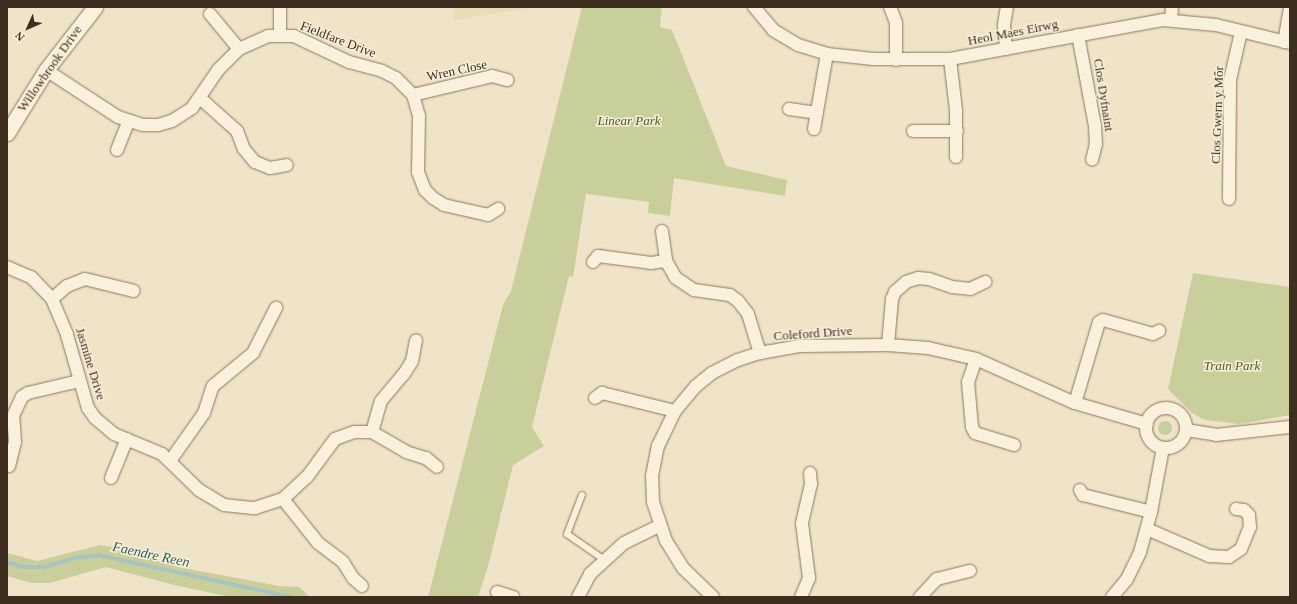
<!DOCTYPE html>
<html>
<head>
<meta charset="utf-8">
<style>
	body { margin:0 }
	#map { position:relative; width:1297px; height:604px; overflow:hidden; background:#f0e4c8; font-family:Georgia,serif }
	div>[style] { position:absolute }
	[style*='--x'] { left:calc(var(--x)*1px); top:calc(var(--y)*1px); width:calc(var(--w)*1px); rotate:calc(var(--a)*1deg) }
	.farmland>* { inset:0; background:#e6deb5 }
	.green>* { inset:0; background:#c9cf9b }
	.round { border-radius:50% }
	.stream>* { height:4px; margin:-2px; padding:0 2px; transform-origin:2px; border-radius:2px; background:#a9c4bc }
	.roads { filter:drop-shadow(0 0 1px #8d765c) drop-shadow(0 0 1px #8d765c) }
	.service>* { height:6px; margin:-3px; padding:0 3px; transform-origin:3px; border-radius:3px; background:#faf1dc }
	.minor>* { height:12px; margin:-6px; padding:0 6px; transform-origin:6px; border-radius:6px; background:#faf1dc }
	.minor>.ring { margin:-6px; padding:0; box-sizing:content-box; background:none; border:12px solid #faf1dc; border-radius:50% }
	.tertiary>* { height:15px; margin:-7.5px; padding:0 7.5px; transform-origin:7.5px; border-radius:7.5px; background:#faf1dc }
	span { translate:-50% -50%; white-space:nowrap; text-align:center; line-height:1.15; -webkit-text-stroke:3px #f7eed8; paint-order:stroke }
	.street-label { font-size:13px; color:#3d2e20 }
	.park-label { font-size:13px; color:#4d5a26; font-style:italic }
	.water-label { font-size:14px; color:#2f5d5a; font-style:italic }
	.frame { position:absolute; inset:0; border:8px solid #3d2e20; pointer-events:none }
	.north { position:absolute; left:8px; top:8px; width:40px; height:40px; -webkit-text-stroke:3px #f7eed8; paint-order:stroke; rotate:225deg; font-size:11px; font-weight:700; line-height:16px; text-align:center; color:#3d2e20 }
	.north::after { content:''; display:block; margin:auto; width:14px; height:18px; background:#3d2e20; clip-path:polygon(50% 0,100% 100%,50% 72%,0 100%) }
</style>
</head>
<body>
<div id="map">
	<div class="farmland">
		<i style="clip-path:polygon(453px 7px,535px 7px,454px 20px)"></i>
	</div>
	<div class="green">
		<i style="clip-path:polygon(582px 7px,662px 7px,660px 27px,672px 30px,726px 166px,787px 180px,785px 196px,674px 178px,670px 216px,648px 213px,649px 202px,586px 194px,573px 277px,569px 276px,532px 427px,544px 446px,513px 465px,489px 563px,478px 597px,428px 597px,503px 305px,511px 291px)"></i>
		<i style="clip-path:polygon(1193px 273px,1290px 287px,1290px 415px,1239px 424px,1205px 420px,1192px 413px,1168px 389px)"></i>
		<i class="round" style="left:1158px;top:421px;width:14px;height:14px"></i>
		<i style="clip-path:polygon(100px 545px,119px 548px,178px 567px,280px 586px,299px 587px,310px 597px,231px 597px,174px 585px,106px 567px,50px 583px,32px 583px,7px 576px,7px 553px,37px 561px)"></i>
	</div>
	<div class="stream">
		<i style="--x:7;--y:562;--w:17;--a:17"></i>
		<i style="--x:23;--y:567;--w:21;--a:0"></i>
		<i style="--x:44;--y:567;--w:32;--a:-16"></i>
		<i style="--x:75;--y:558;--w:23;--a:-7"></i>
		<i style="--x:98;--y:555;--w:198;--a:12.3"></i>
	</div>
	<div class="roads">
		<div class="service">
			<i style="--x:582;--y:495;--w:42;--a:111"></i>
			<i style="--x:567;--y:534;--w:47;--a:34.7"></i>
		</div>
		<div class="minor">
			<i style="--x:280;--y:7;--w:28;--a:90"></i>
			<i style="--x:754;--y:7;--w:30;--a:50"></i>
			<i style="--x:773;--y:30;--w:29;--a:31"></i>
			<i style="--x:798;--y:45;--w:30;--a:17"></i>
			<i style="--x:827;--y:54;--w:46;--a:6.2"></i>
			<i style="--x:873;--y:59;--w:77;--a:0"></i>
			<i style="--x:950;--y:59;--w:217;--a:-10.4"></i>
			<i style="--x:1163;--y:20;--w:53;--a:5.4"></i>
			<i style="--x:1216;--y:25;--w:76;--a:13.7"></i>
			<i style="--x:890;--y:7;--w:17;--a:69"></i>
			<i style="--x:896;--y:23;--w:37;--a:90"></i>
			<i style="--x:210;--y:14;--w:45;--a:50.4"></i>
			<i style="--x:1171;--y:20;--w:13;--a:-86"></i>
			<i style="--x:1078;--y:35;--w:93;--a:79.4"></i>
			<i style="--x:1095;--y:126;--w:18;--a:87"></i>
			<i style="--x:1096;--y:144;--w:16;--a:104"></i>
			<i style="--x:1284;--y:42;--w:36;--a:-80"></i>
			<i style="--x:1006;--y:49;--w:24;--a:-95"></i>
			<i style="--x:1004;--y:25;--w:18;--a:-81"></i>
			<i style="--x:950;--y:59;--w:51;--a:83.3"></i>
			<i style="--x:956;--y:110;--w:47;--a:90"></i>
			<i style="--x:46;--y:70;--w:86;--a:33.1"></i>
			<i style="--x:118;--y:117;--w:26;--a:18"></i>
			<i style="--x:143;--y:125;--w:15;--a:0"></i>
			<i style="--x:158;--y:125;--w:15;--a:-16"></i>
			<i style="--x:172;--y:121;--w:24;--a:-33"></i>
			<i style="--x:192;--y:108;--w:46;--a:-55.6"></i>
			<i style="--x:218;--y:70;--w:30;--a:-45"></i>
			<i style="--x:239;--y:49;--w:32;--a:-24"></i>
			<i style="--x:268;--y:36;--w:26;--a:0"></i>
			<i style="--x:294;--y:36;--w:61;--a:25.3"></i>
			<i style="--x:349;--y:62;--w:34;--a:15"></i>
			<i style="--x:382;--y:71;--w:16;--a:27"></i>
			<i style="--x:396;--y:78;--w:24;--a:45"></i>
			<i style="--x:413;--y:95;--w:22;--a:74"></i>
			<i style="--x:419;--y:116;--w:56;--a:91"></i>
			<i style="--x:418;--y:172;--w:19;--a:69"></i>
			<i style="--x:425;--y:190;--w:11;--a:45"></i>
			<i style="--x:433;--y:198;--w:13;--a:32"></i>
			<i style="--x:444;--y:205;--w:45;--a:12.8"></i>
			<i style="--x:488;--y:215;--w:12;--a:-31"></i>
			<i style="--x:413;--y:95;--w:81;--a:-13.5"></i>
			<i style="--x:492;--y:76;--w:16;--a:15"></i>
			<i style="--x:200;--y:98;--w:50;--a:41.7"></i>
			<i style="--x:237;--y:131;--w:19;--a:69"></i>
			<i style="--x:244;--y:149;--w:17;--a:50"></i>
			<i style="--x:255;--y:162;--w:16;--a:22"></i>
			<i style="--x:270;--y:168;--w:17;--a:-10"></i>
			<i style="--x:789;--y:109;--w:28;--a:8"></i>
			<i style="--x:814;--y:129;--w:76;--a:-80.2"></i>
			<i style="--x:913;--y:131;--w:44;--a:0"></i>
			<i style="--x:117;--y:150;--w:31;--a:-68"></i>
			<i style="--x:1229;--y:199;--w:119;--a:-89.5"></i>
			<i style="--x:1230;--y:80;--w:49;--a:-77.1"></i>
			<i style="--x:662;--y:231;--w:30;--a:82"></i>
			<i style="--x:666;--y:261;--w:20;--a:60"></i>
			<i style="--x:676;--y:278;--w:22;--a:34"></i>
			<i style="--x:694;--y:290;--w:36;--a:8"></i>
			<i style="--x:730;--y:295;--w:10;--a:37"></i>
			<i style="--x:738;--y:301;--w:16;--a:52"></i>
			<i style="--x:748;--y:314;--w:41;--a:72.9"></i>
			<i style="--x:593;--y:262;--w:8;--a:-50"></i>
			<i style="--x:598;--y:256;--w:53;--a:7.5"></i>
			<i style="--x:651;--y:263;--w:15;--a:-8"></i>
			<i style="--x:7;--y:267;--w:26;--a:23"></i>
			<i style="--x:31;--y:277;--w:30;--a:46"></i>
			<i style="--x:52;--y:299;--w:39;--a:67"></i>
			<i style="--x:67;--y:335;--w:76;--a:74"></i>
			<i style="--x:88;--y:408;--w:12;--a:55"></i>
			<i style="--x:95;--y:418;--w:25;--a:40"></i>
			<i style="--x:114;--y:434;--w:52;--a:22.6"></i>
			<i style="--x:162;--y:454;--w:52;--a:44.2"></i>
			<i style="--x:199;--y:490;--w:29;--a:31"></i>
			<i style="--x:224;--y:505;--w:31;--a:6"></i>
			<i style="--x:255;--y:508;--w:29;--a:-18"></i>
			<i style="--x:283;--y:499;--w:33;--a:-43"></i>
			<i style="--x:307;--y:477;--w:47;--a:-53.6"></i>
			<i style="--x:335;--y:439;--w:20;--a:-20"></i>
			<i style="--x:354;--y:432;--w:18;--a:0"></i>
			<i style="--x:372;--y:432;--w:39;--a:30"></i>
			<i style="--x:406;--y:452;--w:21;--a:17"></i>
			<i style="--x:426;--y:458;--w:14;--a:39"></i>
			<i style="--x:52;--y:299;--w:20;--a:-41"></i>
			<i style="--x:67;--y:286;--w:19;--a:-21"></i>
			<i style="--x:85;--y:279;--w:50;--a:13.8"></i>
			<i style="--x:888;--y:345;--w:46;--a:-85"></i>
			<i style="--x:892;--y:299;--w:8;--a:-67"></i>
			<i style="--x:895;--y:292;--w:15;--a:-42"></i>
			<i style="--x:906;--y:282;--w:13;--a:-18"></i>
			<i style="--x:918;--y:278;--w:11;--a:5"></i>
			<i style="--x:929;--y:279;--w:24;--a:19"></i>
			<i style="--x:952;--y:287;--w:18;--a:6"></i>
			<i style="--x:970;--y:289;--w:17;--a:-25"></i>
			<i style="--x:976;--y:359;--w:24;--a:109"></i>
			<i style="--x:968;--y:382;--w:45;--a:84.9"></i>
			<i style="--x:972;--y:427;--w:7;--a:63"></i>
			<i style="--x:975;--y:433;--w:41;--a:17.1"></i>
			<i style="--x:595;--y:398;--w:9;--a:-36"></i>
			<i style="--x:602;--y:393;--w:75;--a:13.9"></i>
			<i style="--x:1075;--y:403;--w:84;--a:-73.5"></i>
			<i style="--x:1099;--y:322;--w:4;--a:-27"></i>
			<i style="--x:1103;--y:320;--w:52;--a:15.6"></i>
			<i style="--x:1153;--y:334;--w:7;--a:-27"></i>
			<i class="ring" style="left:1146px;top:408px;width:28px;height:28px"></i>
			<i style="--x:1186;--y:430;--w:30;--a:9"></i>
			<i style="--x:1216;--y:435;--w:74;--a:-6.2"></i>
			<i style="--x:372;--y:432;--w:32;--a:-74"></i>
			<i style="--x:381;--y:401;--w:35;--a:-50"></i>
			<i style="--x:404;--y:374;--w:15;--a:-58"></i>
			<i style="--x:412;--y:361;--w:21;--a:-79"></i>
			<i style="--x:170;--y:461;--w:59;--a:-54.7"></i>
			<i style="--x:204;--y:413;--w:28;--a:-72"></i>
			<i style="--x:213;--y:386;--w:52;--a:-39.5"></i>
			<i style="--x:253;--y:353;--w:51;--a:-62.9"></i>
			<i style="--x:9;--y:466;--w:25;--a:-76"></i>
			<i style="--x:15;--y:442;--w:26;--a:-94"></i>
			<i style="--x:13;--y:416;--w:21;--a:-65"></i>
			<i style="--x:22;--y:397;--w:7;--a:-34"></i>
			<i style="--x:28;--y:393;--w:52;--a:-13.2"></i>
			<i style="--x:111;--y:478;--w:42;--a:-67.7"></i>
			<i style="--x:1080;--y:490;--w:6;--a:59"></i>
			<i style="--x:1083;--y:495;--w:70;--a:14"></i>
			<i style="--x:283;--y:499;--w:56;--a:51.5"></i>
			<i style="--x:318;--y:543;--w:31;--a:37"></i>
			<i style="--x:343;--y:562;--w:19;--a:58"></i>
			<i style="--x:353;--y:578;--w:12;--a:42"></i>
			<i style="--x:1147;--y:529;--w:68;--a:23.5"></i>
			<i style="--x:1209;--y:556;--w:20;--a:3"></i>
			<i style="--x:1229;--y:557;--w:14;--a:-34"></i>
			<i style="--x:1241;--y:549;--w:24;--a:-68"></i>
			<i style="--x:1250;--y:527;--w:12;--a:-95"></i>
			<i style="--x:1249;--y:515;--w:7;--a:-135"></i>
			<i style="--x:1244;--y:510;--w:8;--a:-173"></i>
			<i style="--x:497;--y:592;--w:17;--a:17"></i>
			<i style="--x:578;--y:597;--w:26;--a:-62"></i>
			<i style="--x:590;--y:574;--w:46;--a:-42.4"></i>
			<i style="--x:624;--y:543;--w:39;--a:-26"></i>
			<i style="--x:713;--y:597;--w:42;--a:-136"></i>
			<i style="--x:683;--y:568;--w:32;--a:-122"></i>
			<i style="--x:666;--y:541;--w:41;--a:-108.4"></i>
			<i style="--x:653;--y:502;--w:26;--a:-92"></i>
			<i style="--x:652;--y:476;--w:31;--a:-79"></i>
			<i style="--x:658;--y:446;--w:39;--a:-64"></i>
			<i style="--x:675;--y:411;--w:33;--a:-50"></i>
			<i style="--x:696;--y:386;--w:21;--a:-39"></i>
			<i style="--x:712;--y:373;--w:29;--a:-27"></i>
			<i style="--x:738;--y:360;--w:23;--a:-18"></i>
			<i style="--x:760;--y:353;--w:41;--a:-9.9"></i>
			<i style="--x:800;--y:346;--w:88;--a:-0.7"></i>
			<i style="--x:888;--y:345;--w:40;--a:4.3"></i>
			<i style="--x:928;--y:348;--w:49;--a:12.9"></i>
			<i style="--x:976;--y:359;--w:108;--a:24"></i>
			<i style="--x:1075;--y:403;--w:75;--a:16.3"></i>
			<i style="--x:801;--y:597;--w:21;--a:-67"></i>
			<i style="--x:809;--y:578;--w:55;--a:-97.3"></i>
			<i style="--x:802;--y:523;--w:40;--a:-77"></i>
			<i style="--x:811;--y:484;--w:11;--a:-95"></i>
			<i style="--x:920;--y:597;--w:25;--a:-47"></i>
			<i style="--x:937;--y:579;--w:34;--a:-14"></i>
			<i style="--x:1112;--y:597;--w:23;--a:-50"></i>
			<i style="--x:1127;--y:579;--w:30;--a:-64"></i>
			<i style="--x:1140;--y:552;--w:41;--a:-74.6"></i>
			<i style="--x:1151;--y:512;--w:65;--a:-79.4"></i>
		</div>
		<div class="tertiary">
			<i style="--x:7;--y:133;--w:74;--a:-58.2"></i>
			<i style="--x:46;--y:70;--w:80;--a:-52.1"></i>
		</div>
	</div>
	<div class="street-label">
		<span style="left:1013px;top:33px;rotate:-11deg">Heol Maes Eirwg</span>
		<span style="left:338px;top:40px;rotate:21deg">Fieldfare Drive</span>
		<span style="left:50px;top:69px;rotate:-55deg">Willowbrook Drive</span>
		<span style="left:457px;top:71px;rotate:-12deg">Wren Close</span>
		<span style="left:1103px;top:95px;rotate:81deg">Clos Dyfnaint</span>
		<span style="left:1218px;top:115px;rotate:-88deg">Clos Gwern y Môr</span>
		<span style="left:813px;top:334px;rotate:-4deg">Coleford Drive</span>
		<span style="left:90px;top:364px;rotate:73deg">Jasmine Drive</span>
	</div>
	<div class="park-label">
		<span style="left:629px;top:121px">Linear Park</span>
		<span style="left:1232px;top:366px">Train Park</span>
	</div>
	<div class="water-label">
		<span style="left:151px;top:555px;rotate:12deg">Faendre Reen</span>
	</div>
	<div class="frame"></div>
	<div class="north">N</div>
</div>
</body>
</html>
